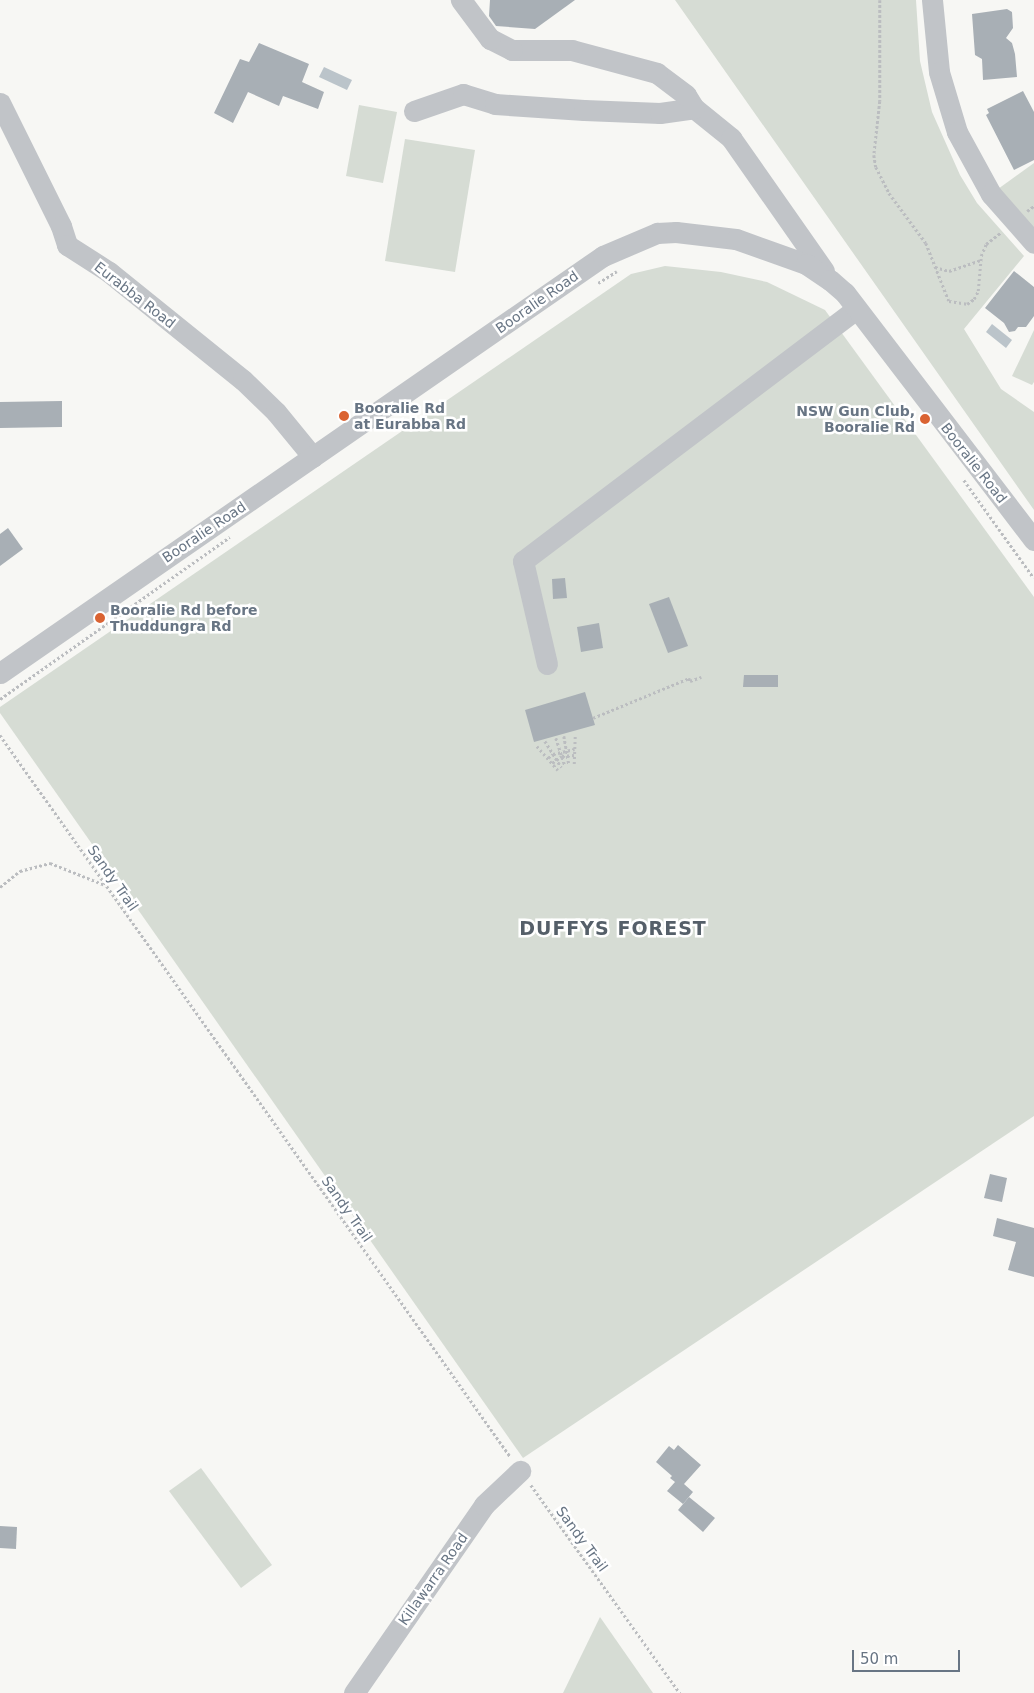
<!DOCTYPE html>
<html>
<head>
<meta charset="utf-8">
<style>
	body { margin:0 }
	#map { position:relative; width:1034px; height:1693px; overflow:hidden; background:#f7f7f4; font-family:"DejaVu Sans",sans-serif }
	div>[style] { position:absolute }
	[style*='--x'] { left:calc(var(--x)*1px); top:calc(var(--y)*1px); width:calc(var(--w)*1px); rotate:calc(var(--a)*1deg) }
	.green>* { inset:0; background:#d6dcd4 }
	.water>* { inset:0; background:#bbc4ca }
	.building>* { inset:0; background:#a8afb5 }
	.path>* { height:2.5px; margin-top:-1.25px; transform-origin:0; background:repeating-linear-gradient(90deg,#bbbdc0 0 2.5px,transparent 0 5px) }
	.minor>* { height:21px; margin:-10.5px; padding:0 10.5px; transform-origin:10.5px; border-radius:10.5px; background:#c1c4c8 }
	.dots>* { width:14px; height:14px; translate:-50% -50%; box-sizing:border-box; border:2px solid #fff; border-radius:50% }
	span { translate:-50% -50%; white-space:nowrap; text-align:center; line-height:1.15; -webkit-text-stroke:5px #fff; paint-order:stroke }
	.street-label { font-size:14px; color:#687584 }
	.poi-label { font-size:14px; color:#687584; font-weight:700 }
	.left { translate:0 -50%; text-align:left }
	.right { translate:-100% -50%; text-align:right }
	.district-label { font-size:19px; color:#555f69; font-weight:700; letter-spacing:1px }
	.scale { position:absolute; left:852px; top:1650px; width:108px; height:22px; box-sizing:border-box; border:2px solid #687584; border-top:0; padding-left:6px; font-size:15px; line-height:18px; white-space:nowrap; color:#687584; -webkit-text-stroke:4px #fff; paint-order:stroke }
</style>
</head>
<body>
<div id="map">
	<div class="green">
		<i style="clip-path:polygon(675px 0,916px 0,920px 61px,932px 112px,960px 175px,977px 203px,1024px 256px,964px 329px,1001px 389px,1034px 412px,1034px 510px)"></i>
		<i style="clip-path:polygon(359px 105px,397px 112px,383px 183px,346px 176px)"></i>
		<i style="clip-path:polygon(405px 139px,475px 150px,455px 272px,385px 261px)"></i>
		<i style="clip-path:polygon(1034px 163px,1034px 229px,998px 189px)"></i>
		<i style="clip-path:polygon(665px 266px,721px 272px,767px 282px,825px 310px,1034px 597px,1034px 1116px,523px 1458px,0 713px,0 707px,631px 274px)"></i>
		<i style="clip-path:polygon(1034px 330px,1034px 382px,1032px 385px,1012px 376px)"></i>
		<i style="clip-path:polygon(201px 1468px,272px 1565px,241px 1588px,169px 1491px)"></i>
		<i style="clip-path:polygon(600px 1617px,653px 1693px,563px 1693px)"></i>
	</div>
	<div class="water">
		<i style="clip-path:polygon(324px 67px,352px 80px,347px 90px,319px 77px)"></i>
		<i style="clip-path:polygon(992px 324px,1012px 340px,1006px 348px,986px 332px)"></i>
	</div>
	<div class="building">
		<i style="clip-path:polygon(490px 0,575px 0,535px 29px,496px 26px,489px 16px)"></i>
		<i style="clip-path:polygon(1007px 9px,1012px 12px,1013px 28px,1006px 38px,1012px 43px,1015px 54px,1017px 77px,983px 80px,982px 59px,975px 55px,972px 14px)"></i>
		<i style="clip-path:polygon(259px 43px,309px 64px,302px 82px,324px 92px,318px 109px,283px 96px,279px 106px,248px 92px,233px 123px,214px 113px,240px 59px,249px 62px)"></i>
		<i style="clip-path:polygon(1023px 91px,1034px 112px,1034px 160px,1014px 170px,986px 115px,989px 113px,987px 109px)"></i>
		<i style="clip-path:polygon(1014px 271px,1034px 287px,1034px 316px,1026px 327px,1018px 327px,1015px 331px,1009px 332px,1004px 323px,985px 308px)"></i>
		<i style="clip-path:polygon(62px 401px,62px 427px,0 428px,0 402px)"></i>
		<i style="clip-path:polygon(8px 528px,23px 549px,0 566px,0 534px)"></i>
		<i style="clip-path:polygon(565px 578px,567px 598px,553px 599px,552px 579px)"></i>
		<i style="clip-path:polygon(669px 597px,688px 646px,668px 653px,649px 604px)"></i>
		<i style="clip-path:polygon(599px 623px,603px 648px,581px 652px,577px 627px)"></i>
		<i style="clip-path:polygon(744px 675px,778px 675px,778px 687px,743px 687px)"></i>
		<i style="clip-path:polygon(585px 692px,595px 725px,534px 742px,525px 710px)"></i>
		<i style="clip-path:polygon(990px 1174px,1007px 1178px,1002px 1202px,984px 1198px)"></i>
		<i style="clip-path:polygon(997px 1218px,1034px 1228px,1034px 1277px,1008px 1270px,1016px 1242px,993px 1236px)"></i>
		<i style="clip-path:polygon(678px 1445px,701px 1465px,684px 1484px,693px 1492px,683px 1504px,667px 1491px,675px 1482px,670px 1478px,672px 1476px,656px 1462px,669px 1446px,674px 1450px)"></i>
		<i style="clip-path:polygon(689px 1497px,715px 1518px,703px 1532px,678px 1510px)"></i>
		<i style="clip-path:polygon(0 1526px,17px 1527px,16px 1549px,0 1548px)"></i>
	</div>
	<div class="path">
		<i style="--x:880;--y:0;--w:101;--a:90"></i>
		<i style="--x:880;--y:101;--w:54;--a:96.3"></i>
		<i style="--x:874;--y:155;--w:12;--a:81"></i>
		<i style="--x:876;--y:167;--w:29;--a:63"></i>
		<i style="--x:889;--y:193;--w:62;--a:53.5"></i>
		<i style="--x:926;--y:243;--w:62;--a:68.4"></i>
		<i style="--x:949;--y:301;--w:18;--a:9"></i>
		<i style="--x:967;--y:304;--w:9;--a:-36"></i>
		<i style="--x:974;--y:299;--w:9;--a:-63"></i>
		<i style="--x:978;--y:291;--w:35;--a:-85"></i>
		<i style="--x:981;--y:256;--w:13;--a:-67"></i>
		<i style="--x:986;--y:244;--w:18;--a:-38"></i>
		<i style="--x:1027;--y:211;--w:9;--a:-36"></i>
		<i style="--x:935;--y:267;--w:15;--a:16"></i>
		<i style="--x:949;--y:271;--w:34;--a:-19"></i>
		<i style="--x:598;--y:283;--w:22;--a:-32"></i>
		<i style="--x:964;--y:480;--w:120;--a:54.5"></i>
		<i style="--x:0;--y:699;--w:281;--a:-35.2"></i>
		<i style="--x:593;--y:718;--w:104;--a:-22.6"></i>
		<i style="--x:689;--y:678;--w:3;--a:72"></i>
		<i style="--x:690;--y:681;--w:12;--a:-20"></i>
		<i style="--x:0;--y:735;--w:883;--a:54.73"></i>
		<i style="--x:564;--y:736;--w:28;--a:80"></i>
		<i style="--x:556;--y:738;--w:29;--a:72"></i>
		<i style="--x:545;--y:741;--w:31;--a:58"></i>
		<i style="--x:537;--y:746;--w:32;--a:49"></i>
		<i style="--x:548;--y:758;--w:6;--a:-39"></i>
		<i style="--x:553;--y:754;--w:22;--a:-13"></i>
		<i style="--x:552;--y:763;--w:12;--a:-35"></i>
		<i style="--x:562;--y:756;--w:12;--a:-5"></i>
		<i style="--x:574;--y:764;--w:30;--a:-88"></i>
		<i style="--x:0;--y:887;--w:26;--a:-39"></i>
		<i style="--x:20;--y:871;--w:31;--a:-15"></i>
		<i style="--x:50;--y:863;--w:59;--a:21.8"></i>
		<i style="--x:531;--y:1485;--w:256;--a:54.4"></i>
	</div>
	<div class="minor">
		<i style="--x:932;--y:0;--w:72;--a:84.4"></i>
		<i style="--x:939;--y:72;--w:63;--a:73.3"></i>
		<i style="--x:957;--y:132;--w:71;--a:61.3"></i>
		<i style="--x:991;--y:194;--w:65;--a:48.7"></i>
		<i style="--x:0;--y:103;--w:137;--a:63.6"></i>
		<i style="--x:61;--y:226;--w:20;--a:72"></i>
		<i style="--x:67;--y:245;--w:50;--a:32.7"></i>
		<i style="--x:109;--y:272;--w:172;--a:38.9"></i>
		<i style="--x:243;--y:380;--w:46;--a:44.1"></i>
		<i style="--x:276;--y:412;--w:58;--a:50.6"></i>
		<i style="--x:694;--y:108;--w:48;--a:39"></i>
		<i style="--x:731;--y:138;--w:162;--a:55"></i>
		<i style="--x:414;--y:111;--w:52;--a:-19.1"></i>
		<i style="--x:463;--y:94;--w:34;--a:17"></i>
		<i style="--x:495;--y:104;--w:89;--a:3.9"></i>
		<i style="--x:584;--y:110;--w:76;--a:2.3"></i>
		<i style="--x:660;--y:113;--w:34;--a:-8"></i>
		<i style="--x:694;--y:108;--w:15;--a:-122"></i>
		<i style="--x:686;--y:95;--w:36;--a:-143"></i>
		<i style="--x:657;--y:73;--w:88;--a:-164.9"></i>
		<i style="--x:572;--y:50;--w:60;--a:180"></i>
		<i style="--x:512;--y:50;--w:25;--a:-153"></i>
		<i style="--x:490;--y:39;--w:49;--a:-126.6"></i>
		<i style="--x:547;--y:664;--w:106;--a:-103.1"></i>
		<i style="--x:523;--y:561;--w:418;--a:-37.1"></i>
		<i style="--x:0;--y:673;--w:733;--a:-34.67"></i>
		<i style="--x:603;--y:256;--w:59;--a:-23.1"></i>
		<i style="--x:657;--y:233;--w:19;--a:-3"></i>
		<i style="--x:676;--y:232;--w:60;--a:6.7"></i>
		<i style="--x:736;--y:239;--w:74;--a:19.7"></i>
		<i style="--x:806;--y:264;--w:29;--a:34"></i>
		<i style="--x:830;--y:280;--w:20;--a:41"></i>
		<i style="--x:845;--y:293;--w:311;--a:52.6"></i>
		<i style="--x:354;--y:1693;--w:229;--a:-55.3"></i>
		<i style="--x:484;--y:1505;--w:50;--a:-43.4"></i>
	</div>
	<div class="dots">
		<i style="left:344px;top:416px;background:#da6332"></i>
		<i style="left:925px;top:419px;background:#da6332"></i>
		<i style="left:100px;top:618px;background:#da6332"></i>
	</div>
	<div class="street-label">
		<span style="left:135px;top:295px;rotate:38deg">Eurabba Road</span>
		<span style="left:537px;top:302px;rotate:-35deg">Booralie Road</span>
		<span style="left:974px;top:463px;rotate:52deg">Booralie Road</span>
		<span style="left:204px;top:532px;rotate:-34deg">Booralie Road</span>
		<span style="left:113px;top:878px;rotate:55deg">Sandy Trail</span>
		<span style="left:347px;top:1209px;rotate:55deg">Sandy Trail</span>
		<span style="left:582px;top:1539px;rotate:54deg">Sandy Trail</span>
		<span style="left:433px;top:1579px;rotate:-55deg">Killawarra Road</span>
	</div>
	<div class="poi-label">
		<span class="left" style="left:354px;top:416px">Booralie Rd<br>at Eurabba Rd</span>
		<span class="right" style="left:915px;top:419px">NSW Gun Club,<br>Booralie Rd</span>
		<span class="left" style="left:110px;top:618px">Booralie Rd before<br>Thuddungra Rd</span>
	</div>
	<div class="district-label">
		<span style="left:613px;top:929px">DUFFYS FOREST</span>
	</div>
	<div class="scale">50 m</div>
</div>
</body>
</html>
